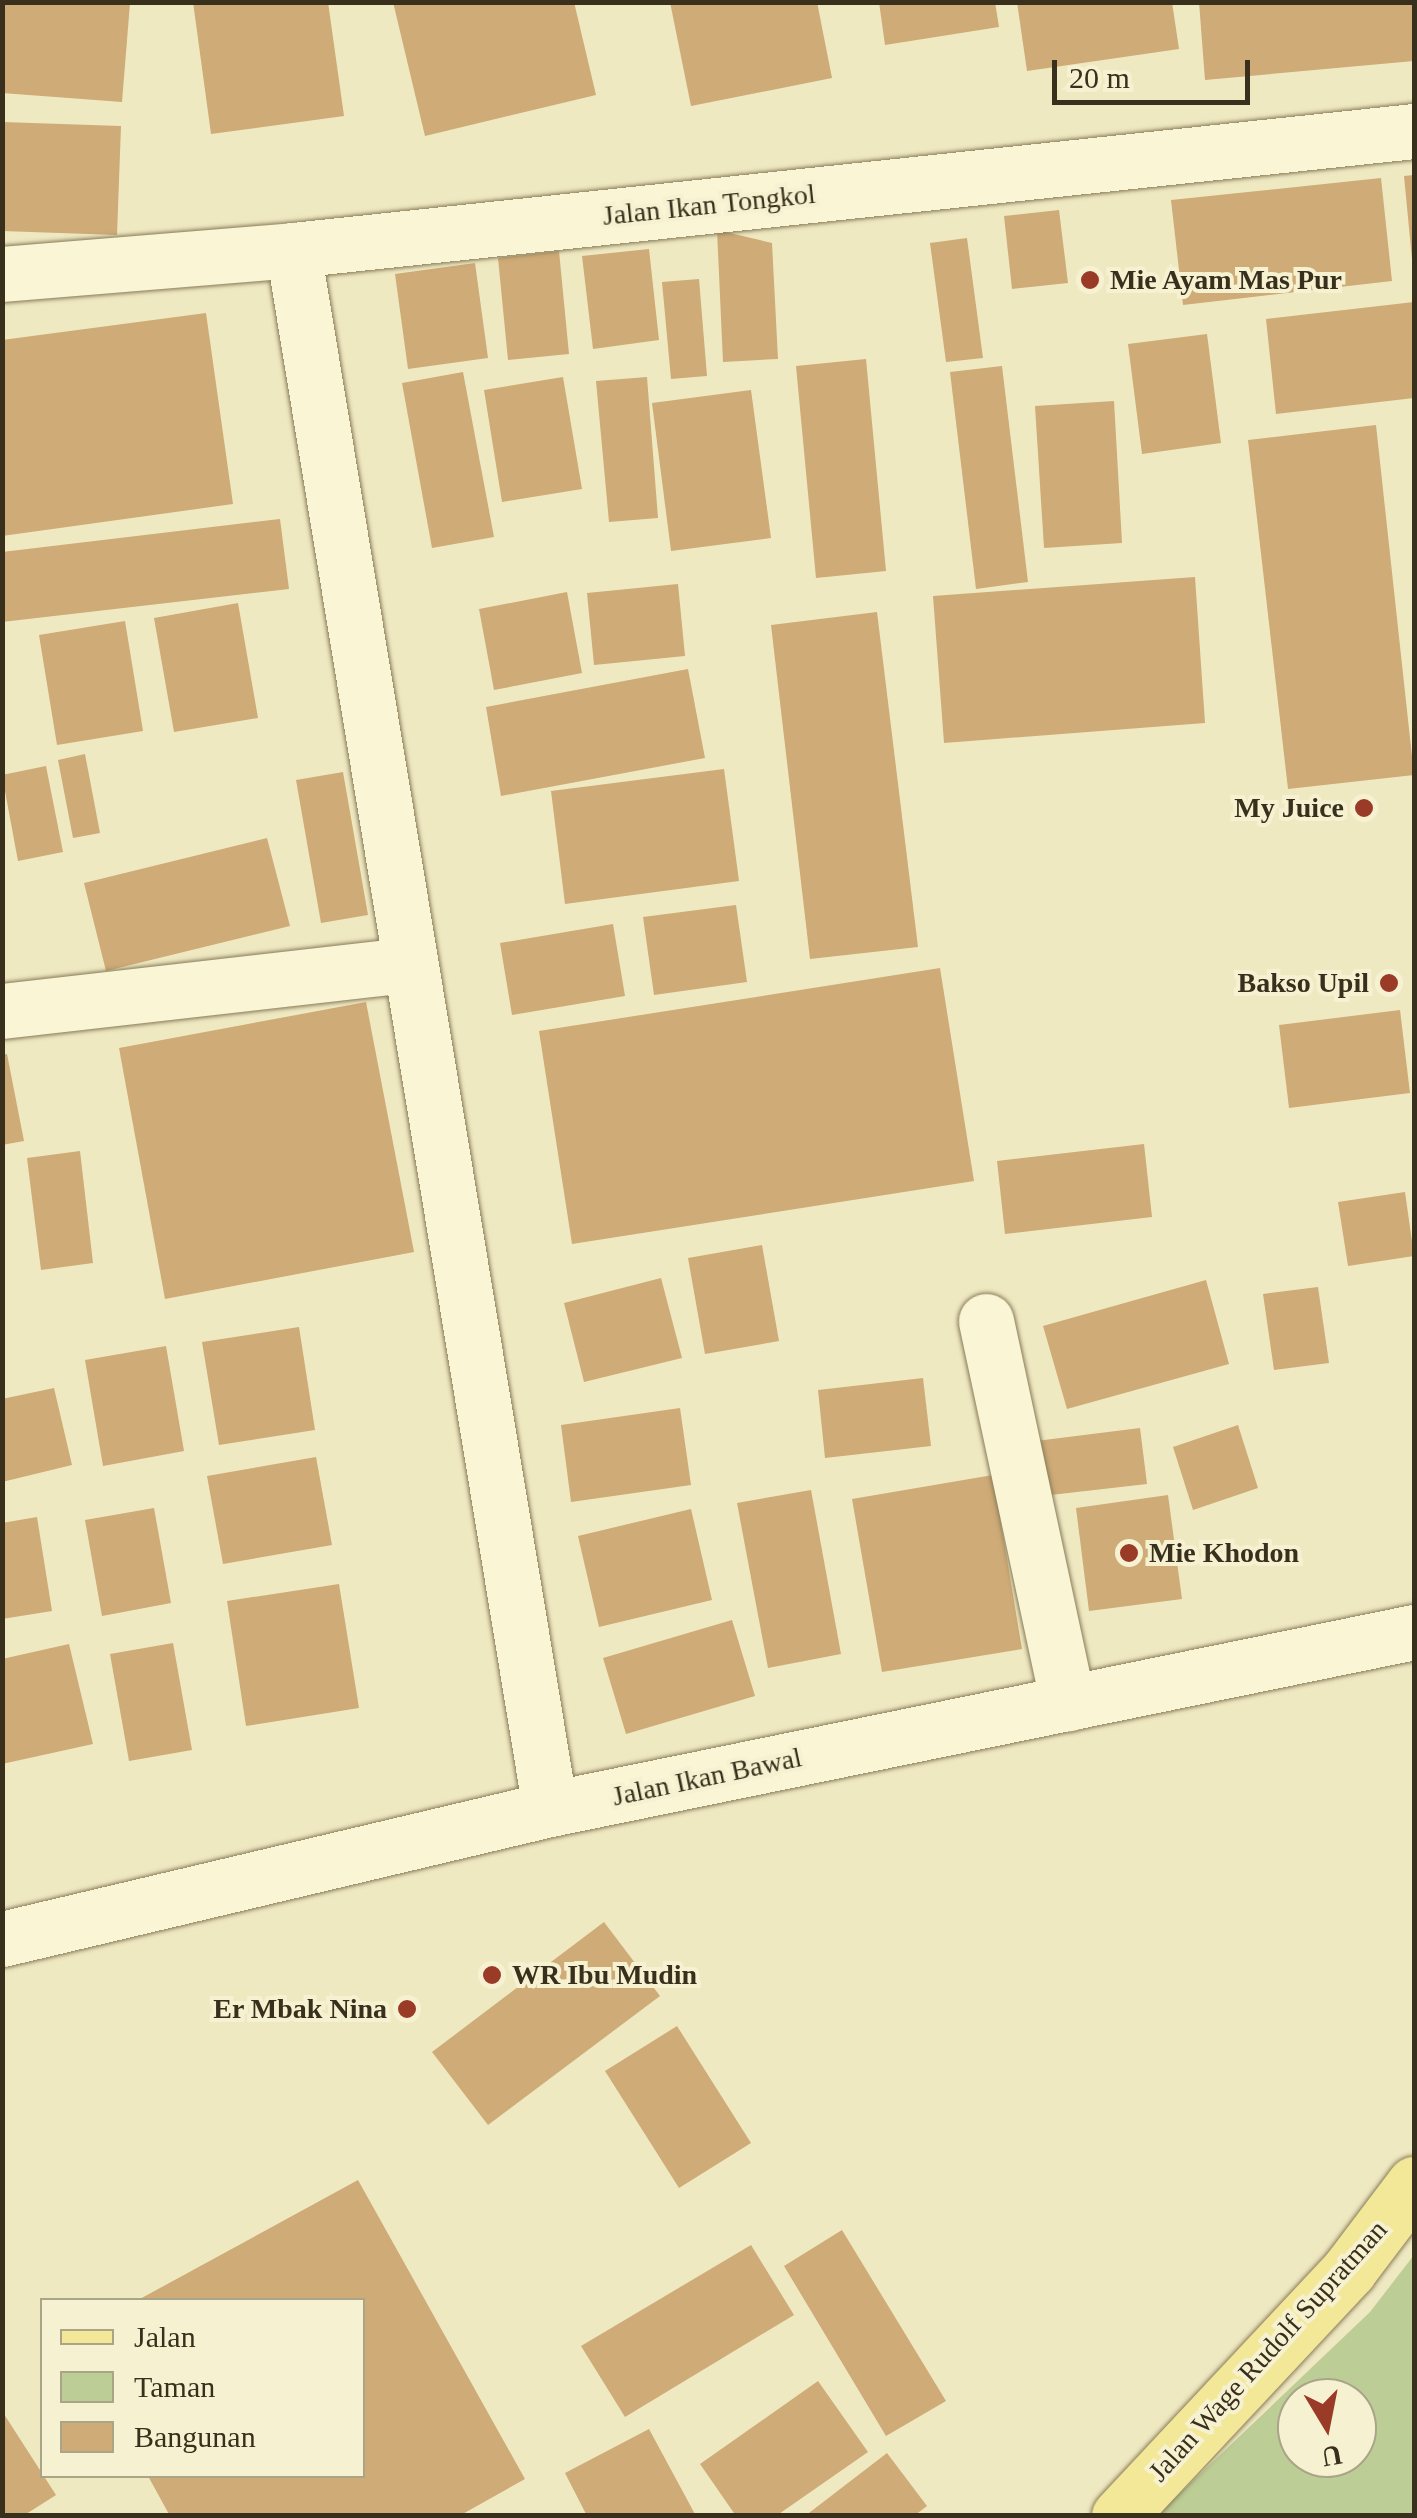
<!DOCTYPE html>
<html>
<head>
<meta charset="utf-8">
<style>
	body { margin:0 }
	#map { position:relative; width:1417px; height:2518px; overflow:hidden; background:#efe9c2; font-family:Georgia,serif }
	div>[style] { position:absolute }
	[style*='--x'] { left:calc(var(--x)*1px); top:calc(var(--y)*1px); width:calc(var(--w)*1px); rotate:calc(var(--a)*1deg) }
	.green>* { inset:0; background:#bccd95 }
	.building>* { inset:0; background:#ceab77 }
	.roads { filter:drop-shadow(0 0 2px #897b59) drop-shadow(0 0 2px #897b59) }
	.minor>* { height:55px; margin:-27.5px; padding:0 27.5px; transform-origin:27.5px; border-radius:27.5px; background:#f9f5d5 }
	.major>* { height:55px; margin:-27.5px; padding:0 27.5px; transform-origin:27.5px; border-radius:27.5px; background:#f3e798 }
	.dots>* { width:28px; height:28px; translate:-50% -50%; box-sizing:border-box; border:5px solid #f6f2d1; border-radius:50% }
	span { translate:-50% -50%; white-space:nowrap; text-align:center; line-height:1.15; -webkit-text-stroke:8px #f6f2d1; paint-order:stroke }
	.street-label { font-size:28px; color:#382f1d }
	.poi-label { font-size:28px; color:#382f1d; font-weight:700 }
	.left { translate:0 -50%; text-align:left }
	.right { translate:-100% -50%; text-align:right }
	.frame { position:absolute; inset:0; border:5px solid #382f1d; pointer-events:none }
	.legend { position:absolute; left:40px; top:2298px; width:325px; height:180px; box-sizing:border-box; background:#f6f2d1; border:2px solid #aaa489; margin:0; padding:12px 18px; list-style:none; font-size:30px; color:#382f1d }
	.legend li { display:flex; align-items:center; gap:20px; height:50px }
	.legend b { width:50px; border:2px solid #aaa489 }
	.north { position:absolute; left:1277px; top:2378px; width:100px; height:100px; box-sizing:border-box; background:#f6f2d1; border:2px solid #aaa489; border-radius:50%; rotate:170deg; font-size:28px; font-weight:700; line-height:40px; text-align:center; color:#382f1d }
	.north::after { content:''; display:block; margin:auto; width:35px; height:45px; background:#993b27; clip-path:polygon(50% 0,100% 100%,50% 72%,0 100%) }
	.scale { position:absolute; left:1052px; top:60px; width:198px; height:45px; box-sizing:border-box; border:5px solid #382f1d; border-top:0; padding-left:12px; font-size:30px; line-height:35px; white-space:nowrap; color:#382f1d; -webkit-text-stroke:8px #f6f2d1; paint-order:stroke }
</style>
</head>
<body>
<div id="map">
	<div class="green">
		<i style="clip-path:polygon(evenodd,1414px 2255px,1414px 2515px,1156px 2516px,1370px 2312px,1414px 2255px,1297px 2398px,1357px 2398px,1357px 2458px,1297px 2458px,1297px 2398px)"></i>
	</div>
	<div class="building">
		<i style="clip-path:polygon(2px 2px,130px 3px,122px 102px,2px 93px)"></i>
		<i style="clip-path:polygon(193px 2px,328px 2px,344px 116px,211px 134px)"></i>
		<i style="clip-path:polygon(393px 2px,574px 2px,596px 95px,425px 136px)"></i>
		<i style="clip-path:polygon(670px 2px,817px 2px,832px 78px,691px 106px)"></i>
		<i style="clip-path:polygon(879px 2px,995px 2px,999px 27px,885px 45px)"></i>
		<i style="clip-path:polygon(1017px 2px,1172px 2px,1179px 49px,1027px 71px)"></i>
		<i style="clip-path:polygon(1199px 2px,1414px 2px,1414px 61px,1205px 80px)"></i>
		<i style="clip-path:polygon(2px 122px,121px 126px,117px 235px,2px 231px)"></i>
		<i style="clip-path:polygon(1414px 175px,1414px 259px,1412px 259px,1404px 176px)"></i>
		<i style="clip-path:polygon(1381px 178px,1392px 281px,1183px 305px,1171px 200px)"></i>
		<i style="clip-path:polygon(1059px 210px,1068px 283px,1012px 289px,1004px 216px)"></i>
		<i style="clip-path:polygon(717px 230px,772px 243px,778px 359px,723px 362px)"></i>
		<i style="clip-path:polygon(967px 238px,983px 358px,946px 362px,930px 243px)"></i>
		<i style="clip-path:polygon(649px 249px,659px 340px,593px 349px,582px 256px)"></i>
		<i style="clip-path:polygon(559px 251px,569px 354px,508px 360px,498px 258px)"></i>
		<i style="clip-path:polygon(475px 263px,488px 358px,408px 369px,395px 274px)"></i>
		<i style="clip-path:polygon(699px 279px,707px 376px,671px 379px,662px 282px)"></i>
		<i style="clip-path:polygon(1414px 302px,1414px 398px,1276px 414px,1266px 319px)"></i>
		<i style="clip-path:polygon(206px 313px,233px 504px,2px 536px,2px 340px)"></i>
		<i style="clip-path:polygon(1207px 334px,1221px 443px,1142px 454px,1128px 344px)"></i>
		<i style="clip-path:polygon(866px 359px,886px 571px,816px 578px,796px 366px)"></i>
		<i style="clip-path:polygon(1002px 366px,1028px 582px,976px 589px,950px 372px)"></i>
		<i style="clip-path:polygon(463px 372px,494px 537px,432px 548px,402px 383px)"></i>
		<i style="clip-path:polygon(563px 377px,582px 489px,502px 502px,484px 390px)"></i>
		<i style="clip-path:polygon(647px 377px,658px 518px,609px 522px,596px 381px)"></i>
		<i style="clip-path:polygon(751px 390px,771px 538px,671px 551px,652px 403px)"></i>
		<i style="clip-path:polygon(1114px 401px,1122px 543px,1044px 548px,1035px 406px)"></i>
		<i style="clip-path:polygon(1376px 425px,1414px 775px,1288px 789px,1248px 440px)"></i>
		<i style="clip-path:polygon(280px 519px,289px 589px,2px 622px,2px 552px)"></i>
		<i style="clip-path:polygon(1195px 577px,1205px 723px,944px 743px,933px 596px)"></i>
		<i style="clip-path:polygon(678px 584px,685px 656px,594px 665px,587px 593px)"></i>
		<i style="clip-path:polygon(567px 592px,582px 673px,494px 690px,479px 609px)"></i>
		<i style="clip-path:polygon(238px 603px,258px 718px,174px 732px,154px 618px)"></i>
		<i style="clip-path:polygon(877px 612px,918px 947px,810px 959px,771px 625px)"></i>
		<i style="clip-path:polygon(125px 621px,143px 731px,57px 745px,39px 635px)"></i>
		<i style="clip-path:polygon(688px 669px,705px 758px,501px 796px,486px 707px)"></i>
		<i style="clip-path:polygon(85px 754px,100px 833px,73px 838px,58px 760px)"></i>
		<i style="clip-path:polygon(46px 766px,63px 852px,18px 861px,2px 775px)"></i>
		<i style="clip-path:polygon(724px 769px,739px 881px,565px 904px,551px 791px)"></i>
		<i style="clip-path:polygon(343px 772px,368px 915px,321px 923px,296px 780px)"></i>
		<i style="clip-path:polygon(267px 838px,290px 926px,106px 971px,84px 883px)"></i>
		<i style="clip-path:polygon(736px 905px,747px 982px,654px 995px,643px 917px)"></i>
		<i style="clip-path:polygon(613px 924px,625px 996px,512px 1015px,500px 943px)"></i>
		<i style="clip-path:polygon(940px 968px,974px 1181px,572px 1244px,539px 1031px)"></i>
		<i style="clip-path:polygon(366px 1002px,414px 1252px,165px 1299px,119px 1048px)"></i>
		<i style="clip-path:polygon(1400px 1010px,1410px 1093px,1289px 1108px,1279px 1025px)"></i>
		<i style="clip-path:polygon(7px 1054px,24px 1141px,2px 1145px,2px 1055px)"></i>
		<i style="clip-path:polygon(1144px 1144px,1152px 1217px,1005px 1234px,997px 1161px)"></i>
		<i style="clip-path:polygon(80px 1151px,93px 1263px,41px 1270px,27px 1158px)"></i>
		<i style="clip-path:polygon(1405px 1192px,1414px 1256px,1348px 1266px,1338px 1202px)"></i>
		<i style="clip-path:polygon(762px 1245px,779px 1341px,705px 1354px,688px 1258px)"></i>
		<i style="clip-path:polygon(661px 1278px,682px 1358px,584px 1382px,564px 1303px)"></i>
		<i style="clip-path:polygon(1206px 1280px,1229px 1364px,1067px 1409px,1043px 1326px)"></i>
		<i style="clip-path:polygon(1318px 1287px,1329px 1363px,1274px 1370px,1263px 1294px)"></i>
		<i style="clip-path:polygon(299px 1327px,315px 1430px,219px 1445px,202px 1342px)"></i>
		<i style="clip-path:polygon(166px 1346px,184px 1451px,103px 1466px,85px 1360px)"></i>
		<i style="clip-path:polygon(923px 1378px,931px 1446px,825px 1458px,818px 1390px)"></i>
		<i style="clip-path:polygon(54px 1388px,72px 1465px,2px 1482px,2px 1399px)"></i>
		<i style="clip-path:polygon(680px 1408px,691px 1485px,571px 1502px,561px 1425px)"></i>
		<i style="clip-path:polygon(1238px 1425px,1258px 1488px,1193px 1510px,1173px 1447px)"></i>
		<i style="clip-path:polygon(1140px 1428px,1147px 1484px,1042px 1496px,1036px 1441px)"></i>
		<i style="clip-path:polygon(316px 1457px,332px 1545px,223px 1564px,207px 1476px)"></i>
		<i style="clip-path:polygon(993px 1475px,1022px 1649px,882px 1672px,852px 1499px)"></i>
		<i style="clip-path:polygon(811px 1490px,841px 1654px,768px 1668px,737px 1503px)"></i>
		<i style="clip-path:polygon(1168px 1495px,1182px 1599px,1089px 1611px,1076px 1508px)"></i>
		<i style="clip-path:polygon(154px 1508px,171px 1603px,102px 1616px,85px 1520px)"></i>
		<i style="clip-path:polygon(691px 1509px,712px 1600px,599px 1627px,578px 1536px)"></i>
		<i style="clip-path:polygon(37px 1517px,52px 1611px,2px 1619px,2px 1523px)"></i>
		<i style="clip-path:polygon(339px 1584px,359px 1708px,246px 1726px,227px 1601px)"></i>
		<i style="clip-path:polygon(732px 1620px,755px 1696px,626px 1734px,603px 1658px)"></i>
		<i style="clip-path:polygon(173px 1643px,192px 1750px,129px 1761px,110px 1654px)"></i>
		<i style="clip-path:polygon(69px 1644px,93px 1744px,2px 1764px,2px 1659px)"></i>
		<i style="clip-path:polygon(604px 1922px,660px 1996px,488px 2125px,432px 2052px)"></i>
		<i style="clip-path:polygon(677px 2026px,751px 2143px,679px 2188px,605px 2071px)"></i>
		<i style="clip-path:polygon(358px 2180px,525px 2479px,459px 2516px,170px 2516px,148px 2476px,362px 2476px,362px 2300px,138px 2300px)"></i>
		<i style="clip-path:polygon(842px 2230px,946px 2401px,886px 2436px,784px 2266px)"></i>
		<i style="clip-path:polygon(751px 2245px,794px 2315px,625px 2417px,581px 2346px)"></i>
		<i style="clip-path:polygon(818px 2381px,868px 2452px,776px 2516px,736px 2516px,700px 2464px)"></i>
		<i style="clip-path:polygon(2px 2411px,56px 2495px,23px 2516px,2px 2516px)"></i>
		<i style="clip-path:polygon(649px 2429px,696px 2516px,587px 2516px,565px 2473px)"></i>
		<i style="clip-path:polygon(887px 2453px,927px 2506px,914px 2516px,805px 2516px)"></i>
	</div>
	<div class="roads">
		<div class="minor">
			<i style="--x:293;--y:250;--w:1580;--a:80.64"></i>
			<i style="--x:2;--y:274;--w:292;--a:-4.7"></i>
			<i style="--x:293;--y:250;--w:1127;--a:-6.06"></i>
			<i style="--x:2;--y:1011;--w:409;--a:-6.5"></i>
			<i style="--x:986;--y:1321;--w:391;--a:77.9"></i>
			<i style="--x:2;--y:1939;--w:563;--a:-13.35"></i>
			<i style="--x:550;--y:1809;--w:882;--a:-11.58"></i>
		</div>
		<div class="major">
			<i style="--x:1119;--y:2516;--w:337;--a:-46.9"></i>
			<i style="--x:1349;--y:2270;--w:108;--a:-52.9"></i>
		</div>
	</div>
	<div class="dots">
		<i style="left:1090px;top:280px;background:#993b27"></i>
		<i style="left:1364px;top:808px;background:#993b27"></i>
		<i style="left:1389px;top:983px;background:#993b27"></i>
		<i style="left:1129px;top:1553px;background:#993b27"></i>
		<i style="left:492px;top:1975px;background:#993b27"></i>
		<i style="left:407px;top:2009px;background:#993b27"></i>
	</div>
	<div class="street-label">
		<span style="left:709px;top:205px;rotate:-6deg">Jalan Ikan Tongkol</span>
		<span style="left:707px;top:1777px;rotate:-12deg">Jalan Ikan Bawal</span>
		<span style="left:1268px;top:2351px;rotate:-48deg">Jalan Wage Rudolf Supratman</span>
	</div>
	<div class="poi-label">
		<span class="left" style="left:1110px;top:280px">Mie Ayam Mas Pur</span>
		<span class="right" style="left:1344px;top:808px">My Juice</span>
		<span class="right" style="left:1369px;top:983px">Bakso Upil</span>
		<span class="left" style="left:1149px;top:1553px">Mie Khodon</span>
		<span class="left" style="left:512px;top:1975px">WR Ibu Mudin</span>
		<span class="right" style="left:387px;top:2009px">Er Mbak Nina</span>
	</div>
	<div class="frame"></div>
	<ul class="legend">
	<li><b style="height:12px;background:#f3e798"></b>Jalan</li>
	<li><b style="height:28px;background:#bccd95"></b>Taman</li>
	<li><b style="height:28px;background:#ceab77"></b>Bangunan</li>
	</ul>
	<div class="north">U</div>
	<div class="scale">20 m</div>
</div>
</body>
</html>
